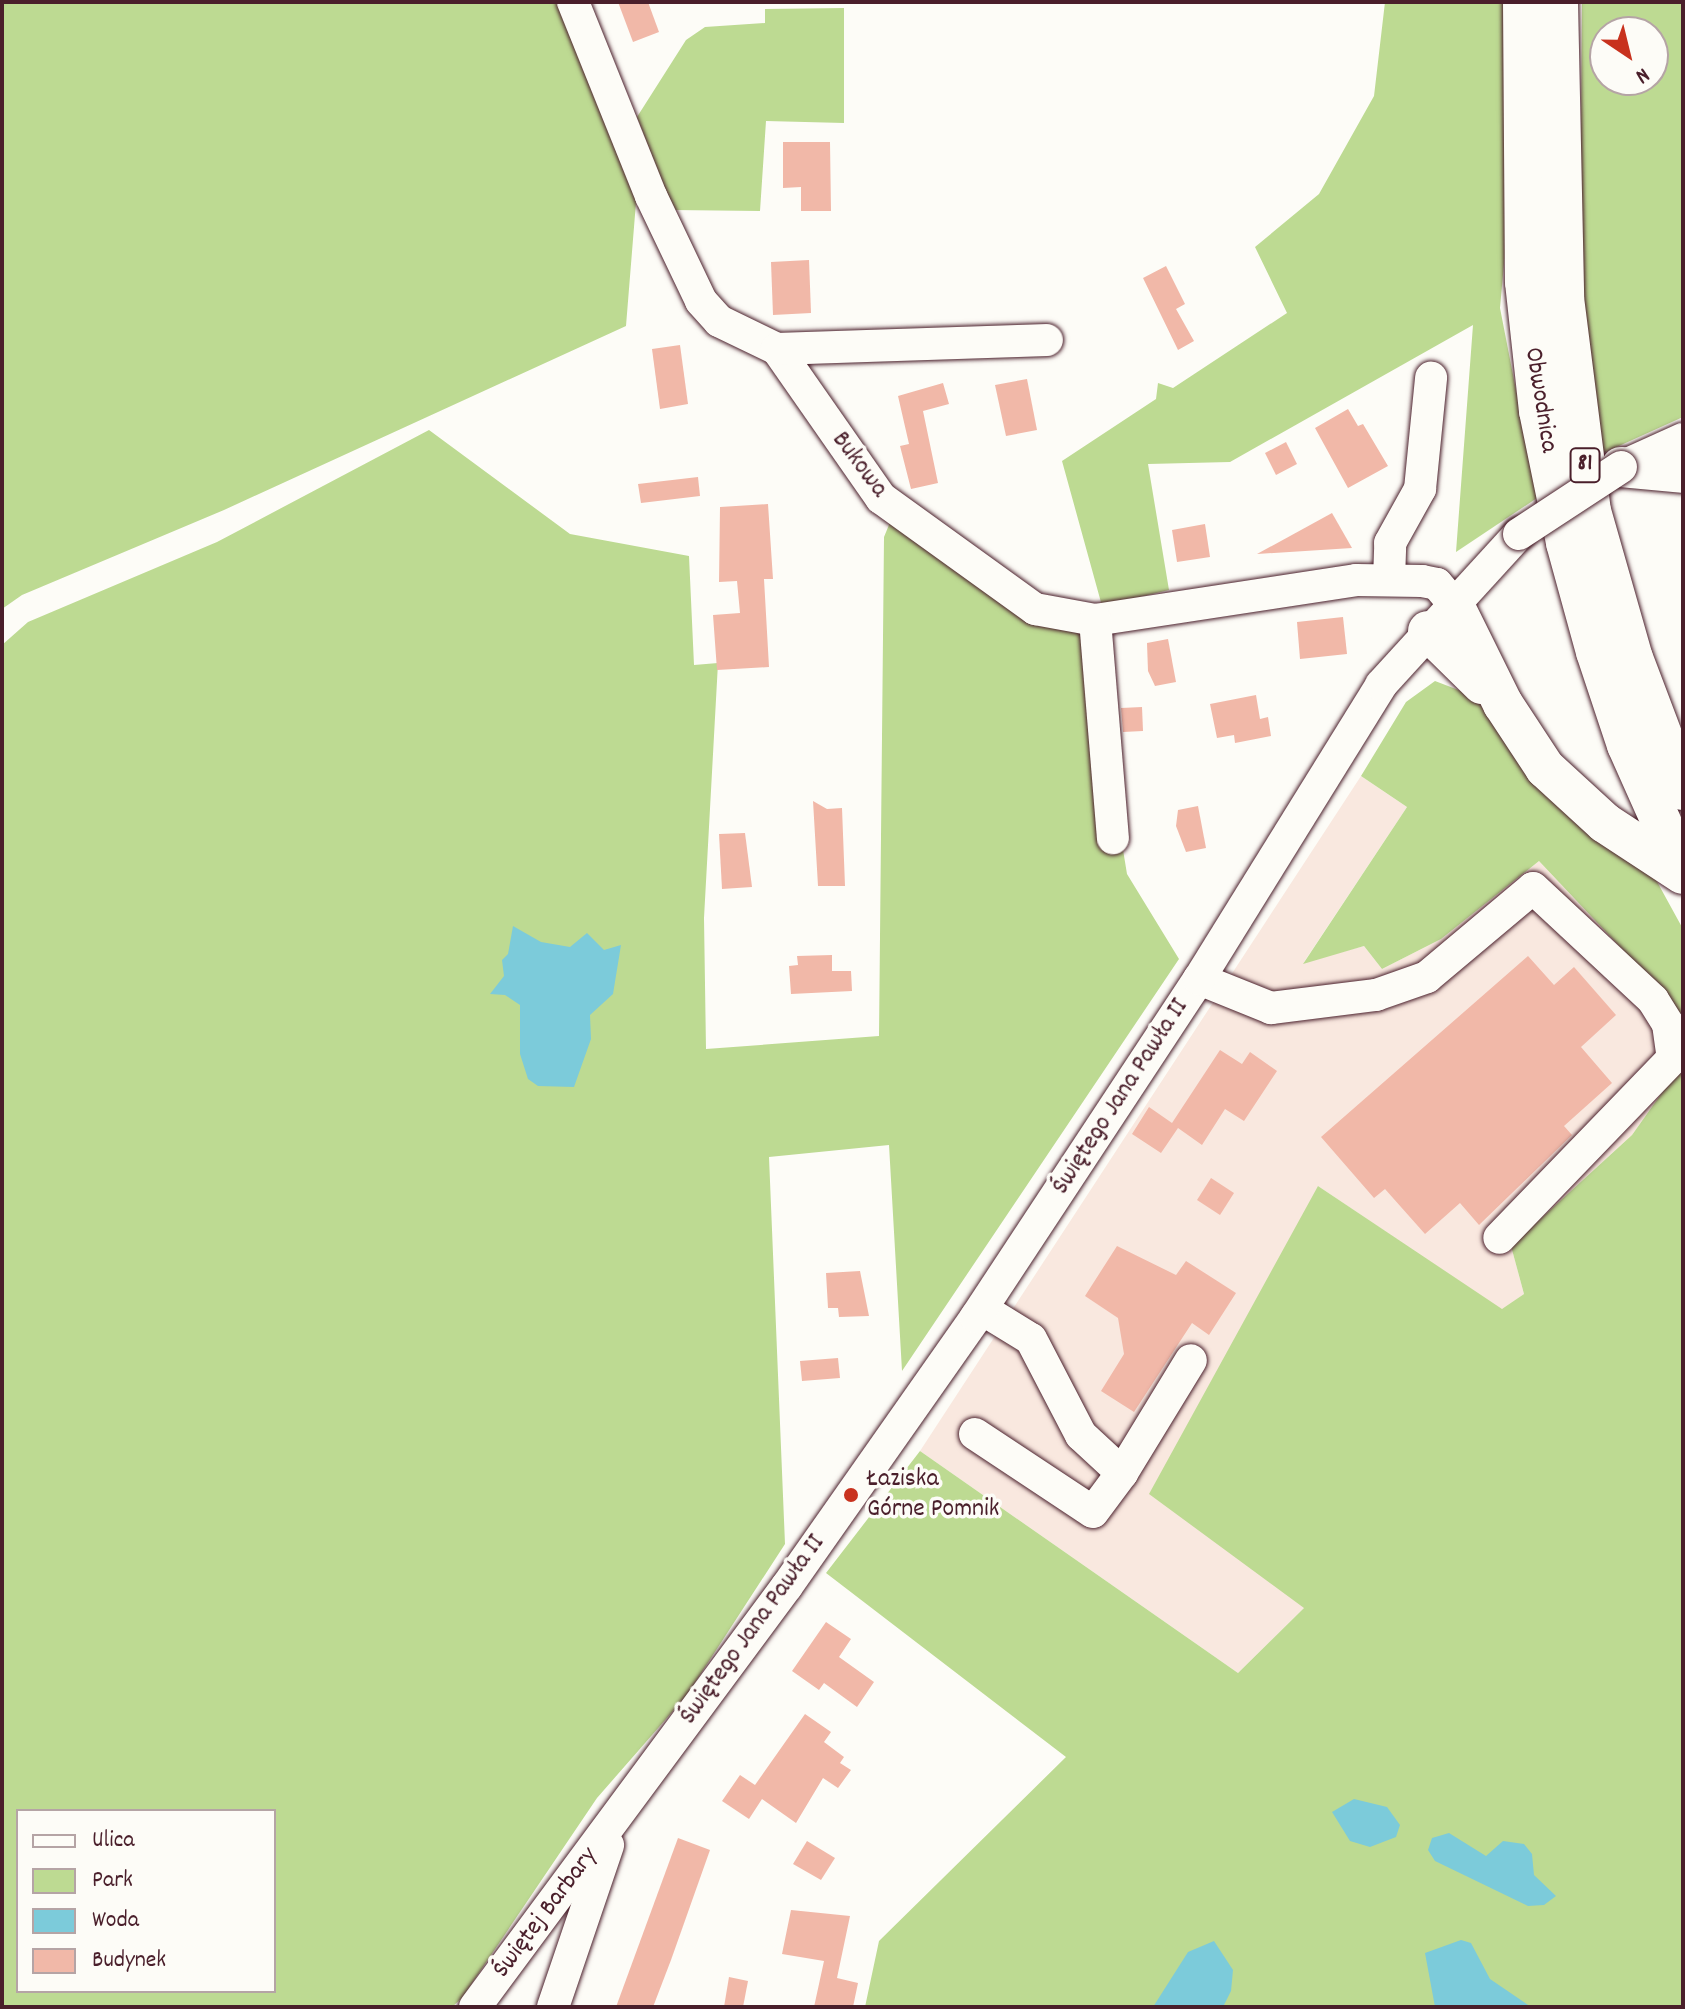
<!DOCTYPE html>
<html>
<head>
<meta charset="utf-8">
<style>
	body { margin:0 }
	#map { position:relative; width:1685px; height:2009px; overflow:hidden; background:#fdfcf7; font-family:Dekko,sans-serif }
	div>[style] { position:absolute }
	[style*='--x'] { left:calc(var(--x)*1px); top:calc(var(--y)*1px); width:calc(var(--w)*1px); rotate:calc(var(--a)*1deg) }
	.built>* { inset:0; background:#f9e8df }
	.green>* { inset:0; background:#bdda92 }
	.water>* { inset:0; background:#7ccbda }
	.building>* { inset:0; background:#f1b8a8 }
	.roads { filter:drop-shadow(0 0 2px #4a1f2b) drop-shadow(0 0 2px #4a1f2b) }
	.minor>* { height:32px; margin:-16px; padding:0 16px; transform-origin:16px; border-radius:16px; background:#fdfcf7 }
	.major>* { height:40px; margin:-20px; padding:0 20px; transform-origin:20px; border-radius:20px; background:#fdfcf7 }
	.bridges { filter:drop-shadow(0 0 2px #4a1f2b) drop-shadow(0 0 2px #4a1f2b) }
	.minor-bridge>* { height:32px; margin:-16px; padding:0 16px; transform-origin:16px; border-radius:16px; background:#fdfcf7 }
	.dots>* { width:22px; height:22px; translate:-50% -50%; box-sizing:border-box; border:4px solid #fdfcf7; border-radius:50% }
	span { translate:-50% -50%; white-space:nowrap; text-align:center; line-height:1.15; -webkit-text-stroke:7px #fdfcf7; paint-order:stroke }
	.shield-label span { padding:2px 6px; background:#fdfcf7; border:2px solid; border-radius:6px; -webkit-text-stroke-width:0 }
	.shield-label { font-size:24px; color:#4a1f2b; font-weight:700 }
	.street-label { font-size:26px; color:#4a1f2b }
	.poi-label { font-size:26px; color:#4a1f2b }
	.left { translate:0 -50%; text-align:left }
	.frame { position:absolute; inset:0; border:4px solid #4a1f2b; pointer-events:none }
	.legend { position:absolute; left:16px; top:1809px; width:260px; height:184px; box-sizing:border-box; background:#fdfcf7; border:2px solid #b5a4a5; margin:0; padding:10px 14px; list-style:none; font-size:24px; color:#4a1f2b }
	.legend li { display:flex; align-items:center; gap:16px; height:40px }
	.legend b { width:40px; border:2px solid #b5a4a5 }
	.north { position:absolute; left:1589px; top:16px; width:80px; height:80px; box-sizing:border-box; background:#fdfcf7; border:2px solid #b5a4a5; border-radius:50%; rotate:145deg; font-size:22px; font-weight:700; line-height:32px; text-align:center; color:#4a1f2b }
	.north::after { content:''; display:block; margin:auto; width:28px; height:36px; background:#c8321e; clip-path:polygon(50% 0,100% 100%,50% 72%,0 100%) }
</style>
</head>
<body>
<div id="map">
	<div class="built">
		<i style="clip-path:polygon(1361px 776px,1407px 807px,1304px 962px,1364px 946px,1382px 969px,1441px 939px,1539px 861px,1675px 1005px,1683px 1029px,1683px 1063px,1632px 1135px,1511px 1246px,1524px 1294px,1502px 1310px,1318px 1186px,1304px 1608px,1238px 1673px,920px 1451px)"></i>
	</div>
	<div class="green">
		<i style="clip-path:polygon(2px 2px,559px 2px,637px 190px,626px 326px,224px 510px,22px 595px,2px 609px)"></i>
		<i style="clip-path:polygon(1385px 2px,1507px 2px,1510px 197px,1500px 308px,1537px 498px,1456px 552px,1473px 325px,1230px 462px,1148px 464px,1169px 590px,1102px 606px,1062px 461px,1156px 399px,1158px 383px,1173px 388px,1287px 313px,1255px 247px,1319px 194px,1374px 96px)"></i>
		<i style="clip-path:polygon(evenodd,1582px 2px,1683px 2px,1683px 417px,1599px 455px,1580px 259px,1582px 2px,1605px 32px,1653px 32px,1653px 80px,1605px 80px,1605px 32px)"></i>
		<i style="clip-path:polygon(844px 8px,844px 123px,766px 121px,760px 211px,673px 210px,637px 117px,686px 40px,705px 27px,765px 23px,765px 9px)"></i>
		<i style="clip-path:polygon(evenodd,429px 430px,570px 534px,689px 556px,694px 665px,718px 663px,704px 918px,706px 1049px,879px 1036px,884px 537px,891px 520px,1087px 631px,1127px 874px,1179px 959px,902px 1371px,889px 1145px,769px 1157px,785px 1544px,687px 1695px,597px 1798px,462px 1998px,452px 2007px,2px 2007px,2px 645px,28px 622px,217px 542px,429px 430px,18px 1811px,274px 1811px,274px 1991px,18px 1991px,18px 1811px)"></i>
		<i style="clip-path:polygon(1435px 681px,1482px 699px,1649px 867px,1683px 929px,1683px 1029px,1675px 1005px,1539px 861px,1441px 939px,1382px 969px,1364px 946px,1303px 964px,1407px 807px,1361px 776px,1406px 702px)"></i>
		<i style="clip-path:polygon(1683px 1063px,1683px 2007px,865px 2007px,879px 1941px,1066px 1757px,826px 1573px,920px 1451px,1238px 1673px,1304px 1608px,1149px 1494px,1318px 1186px,1502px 1309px,1524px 1294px,1511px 1246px,1632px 1135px)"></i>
	</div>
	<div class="water">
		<i style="clip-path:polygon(513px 926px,541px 942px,570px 947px,587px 933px,604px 950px,621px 945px,613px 994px,590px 1015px,591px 1039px,574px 1087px,538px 1086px,528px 1079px,520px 1054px,520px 1005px,505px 995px,490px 994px,504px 976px,502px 960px,508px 954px)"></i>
		<i style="clip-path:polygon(1354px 1799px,1387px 1807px,1400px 1825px,1396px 1837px,1370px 1847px,1350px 1841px,1332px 1812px)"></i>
		<i style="clip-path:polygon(1449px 1833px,1486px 1856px,1503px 1841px,1524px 1844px,1532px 1854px,1534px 1875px,1556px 1896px,1544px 1905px,1528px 1906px,1435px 1861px,1428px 1850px,1432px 1838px)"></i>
		<i style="clip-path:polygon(1461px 1940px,1471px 1943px,1490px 1979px,1531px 2007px,1435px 2007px,1425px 1953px)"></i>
		<i style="clip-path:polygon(1214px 1941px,1233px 1970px,1231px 1991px,1223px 2007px,1153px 2007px,1188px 1952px)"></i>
	</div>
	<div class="building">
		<i style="clip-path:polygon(618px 2px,648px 2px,659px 32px,633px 42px)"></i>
		<i style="clip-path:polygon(783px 142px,830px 142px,831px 211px,801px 211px,801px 187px,783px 188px)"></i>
		<i style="clip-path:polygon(809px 260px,811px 313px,773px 315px,771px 262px)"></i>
		<i style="clip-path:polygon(1166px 266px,1185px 304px,1176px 309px,1194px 341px,1178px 350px,1143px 278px)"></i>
		<i style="clip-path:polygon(680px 345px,688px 404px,660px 409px,652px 349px)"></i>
		<i style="clip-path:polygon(1027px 379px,1037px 430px,1006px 436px,995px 385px)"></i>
		<i style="clip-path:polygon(943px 383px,949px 404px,923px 411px,938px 483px,911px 489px,900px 446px,909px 444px,898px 396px)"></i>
		<i style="clip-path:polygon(1348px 409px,1358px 426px,1363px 424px,1388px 466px,1348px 488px,1315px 428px)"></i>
		<i style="clip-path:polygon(1286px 442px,1297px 464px,1276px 475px,1265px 453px)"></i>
		<i style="clip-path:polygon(698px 477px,700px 496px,641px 503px,638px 484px)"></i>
		<i style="clip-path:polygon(768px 504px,773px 579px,764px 579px,769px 667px,717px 670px,713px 615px,740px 613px,737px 581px,719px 582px,720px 507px)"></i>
		<i style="clip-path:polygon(1332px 513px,1352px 548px,1257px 554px)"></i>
		<i style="clip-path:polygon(1205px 524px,1210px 557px,1177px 562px,1172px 530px)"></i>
		<i style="clip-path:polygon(1343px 617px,1347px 654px,1300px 659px,1297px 622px)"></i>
		<i style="clip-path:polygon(1168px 639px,1176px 682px,1155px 686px,1148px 671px,1147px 643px)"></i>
		<i style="clip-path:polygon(1256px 695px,1260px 719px,1268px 717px,1271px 736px,1235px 743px,1234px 735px,1217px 738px,1210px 704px)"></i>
		<i style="clip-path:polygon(1142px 707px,1143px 731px,1123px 732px,1121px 708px)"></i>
		<i style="clip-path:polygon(813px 801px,827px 809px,842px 808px,845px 886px,818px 886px)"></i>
		<i style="clip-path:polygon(1198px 806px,1206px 848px,1186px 852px,1176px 826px,1178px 810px)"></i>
		<i style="clip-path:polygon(745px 833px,752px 887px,722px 889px,719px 834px)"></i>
		<i style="clip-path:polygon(832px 955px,832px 971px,851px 971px,852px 991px,791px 994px,789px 966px,798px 965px,797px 956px)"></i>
		<i style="clip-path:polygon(1528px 956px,1554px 985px,1574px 967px,1616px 1015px,1581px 1047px,1612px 1083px,1564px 1126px,1572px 1135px,1479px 1225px,1460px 1203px,1425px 1234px,1385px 1189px,1374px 1198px,1321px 1137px)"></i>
		<i style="clip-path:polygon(1220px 1050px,1242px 1064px,1250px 1052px,1277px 1071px,1244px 1121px,1225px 1109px,1202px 1145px,1178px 1128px,1161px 1153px,1132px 1134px,1149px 1107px,1172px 1123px)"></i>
		<i style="clip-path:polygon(1211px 1178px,1234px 1193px,1220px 1215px,1197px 1200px)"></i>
		<i style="clip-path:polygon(1117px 1246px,1176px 1275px,1186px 1261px,1236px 1293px,1209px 1335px,1192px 1323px,1134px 1412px,1101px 1391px,1124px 1354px,1118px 1318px,1085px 1296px)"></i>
		<i style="clip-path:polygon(860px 1271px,869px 1316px,839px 1317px,838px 1308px,828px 1308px,826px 1273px)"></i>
		<i style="clip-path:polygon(838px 1358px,840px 1378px,802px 1381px,800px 1361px)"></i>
		<i style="clip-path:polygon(826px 1622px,851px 1639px,839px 1657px,874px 1682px,857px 1707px,824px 1683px,819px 1690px,792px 1671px)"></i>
		<i style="clip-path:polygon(805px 1714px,831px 1732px,824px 1742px,844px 1757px,840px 1763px,851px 1770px,838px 1788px,823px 1778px,796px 1823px,762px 1799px,749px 1819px,722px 1801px,740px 1775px,755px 1785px)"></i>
		<i style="clip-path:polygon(678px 1838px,710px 1850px,671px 1960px,653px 2007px,616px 2007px)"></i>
		<i style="clip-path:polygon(807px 1841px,835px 1858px,821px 1880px,793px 1864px)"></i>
		<i style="clip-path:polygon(791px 1910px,850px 1916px,837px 1978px,858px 1983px,853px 2007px,814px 2007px,824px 1961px,782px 1954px)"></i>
		<i style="clip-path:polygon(729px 1977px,748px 1981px,743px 2007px,724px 2007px)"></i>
	</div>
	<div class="roads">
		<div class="minor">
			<i style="--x:573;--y:2;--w:209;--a:68.1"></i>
			<i style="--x:651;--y:196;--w:116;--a:64.5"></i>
			<i style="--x:701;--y:301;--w:27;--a:48"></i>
			<i style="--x:719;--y:321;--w:64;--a:25.8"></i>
			<i style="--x:777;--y:349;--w:182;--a:55.1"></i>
			<i style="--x:881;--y:498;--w:190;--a:35.8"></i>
			<i style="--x:1035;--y:609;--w:61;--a:10.4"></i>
			<i style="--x:1095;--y:620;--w:264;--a:-8.7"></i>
			<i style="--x:1356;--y:580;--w:66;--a:0.9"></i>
			<i style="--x:1422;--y:581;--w:15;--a:11"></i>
			<i style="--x:1437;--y:584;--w:25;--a:50"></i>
			<i style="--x:777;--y:349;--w:270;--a:-1.9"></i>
			<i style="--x:1621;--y:467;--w:68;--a:-24.3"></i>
			<i style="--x:1389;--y:580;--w:37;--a:-88"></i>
			<i style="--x:1390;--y:543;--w:62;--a:-60.9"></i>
			<i style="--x:1420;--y:489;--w:112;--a:-84.3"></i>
			<i style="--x:1095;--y:620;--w:219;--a:85.3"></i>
			<i style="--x:1199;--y:979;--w:78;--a:21.9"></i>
			<i style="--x:1271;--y:1008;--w:106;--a:-7.1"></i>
			<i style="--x:1376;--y:995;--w:54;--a:-19.4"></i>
			<i style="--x:1427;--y:977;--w:138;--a:-40"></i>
			<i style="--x:1533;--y:888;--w:164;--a:43"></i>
			<i style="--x:1653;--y:1000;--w:28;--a:58"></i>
			<i style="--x:1668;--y:1024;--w:34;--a:82"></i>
			<i style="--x:1673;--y:1058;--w:250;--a:134"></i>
			<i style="--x:982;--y:1309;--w:57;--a:31.5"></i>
			<i style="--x:1031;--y:1339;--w:108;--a:62.5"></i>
			<i style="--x:1081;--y:1435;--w:56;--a:42.8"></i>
			<i style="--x:1122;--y:1473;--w:132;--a:-58.6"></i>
			<i style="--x:975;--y:1434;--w:141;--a:33.5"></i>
			<i style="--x:1093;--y:1512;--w:49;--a:-53.4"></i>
			<i style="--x:475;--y:2007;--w:524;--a:-53.46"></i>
			<i style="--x:787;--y:1586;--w:329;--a:-54.9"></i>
			<i style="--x:976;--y:1317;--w:405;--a:-56.6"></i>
			<i style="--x:1199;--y:979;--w:346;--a:-58.2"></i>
			<i style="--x:1381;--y:685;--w:205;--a:-47.6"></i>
			<i style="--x:553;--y:2007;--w:171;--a:-71.2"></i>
		</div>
		<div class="major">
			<i style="--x:1523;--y:2;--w:280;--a:89.6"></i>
			<i style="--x:1525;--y:282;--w:130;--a:83.8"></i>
			<i style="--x:1539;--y:411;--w:135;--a:78.4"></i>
			<i style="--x:1566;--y:543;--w:113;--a:74.6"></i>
			<i style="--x:1596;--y:652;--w:98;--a:71.6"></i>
			<i style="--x:1627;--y:745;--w:138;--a:66"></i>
			<i style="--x:1558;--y:2;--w:296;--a:88.8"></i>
			<i style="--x:1564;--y:298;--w:215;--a:82.8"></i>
			<i style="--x:1591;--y:511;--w:153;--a:74.1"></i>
			<i style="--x:1633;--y:658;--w:141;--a:69.3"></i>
			<i style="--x:1621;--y:467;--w:62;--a:5.5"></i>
			<i style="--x:1453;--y:603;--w:113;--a:63.7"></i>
			<i style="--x:1503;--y:704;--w:77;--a:56.7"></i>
			<i style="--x:1545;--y:768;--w:81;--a:42.5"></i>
			<i style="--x:1605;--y:823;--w:93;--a:33.2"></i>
			<i style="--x:1428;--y:631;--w:76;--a:44.5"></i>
		</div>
	</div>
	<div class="bridges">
		<div class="minor-bridge">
			<i style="--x:1519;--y:534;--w:122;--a:-33.3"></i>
		</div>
	</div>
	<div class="dots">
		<i style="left:851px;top:1495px;background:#c8321e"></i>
	</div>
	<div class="shield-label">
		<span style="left:1585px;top:465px">81</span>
	</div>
	<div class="street-label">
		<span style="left:1540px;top:400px;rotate:81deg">Obwodnica</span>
		<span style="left:859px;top:465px;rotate:53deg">Bukowa</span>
		<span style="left:1121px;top:1097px;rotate:-57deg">Świętego Jana Pawła II</span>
		<span style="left:753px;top:1630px;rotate:-54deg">Świętego Jana Pawła II</span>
		<span style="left:546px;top:1913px;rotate:-53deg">Świętej Barbary</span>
	</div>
	<div class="poi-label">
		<span class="left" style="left:867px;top:1495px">Łaziska<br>Górne Pomnik</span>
	</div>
	<div class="frame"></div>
	<ul class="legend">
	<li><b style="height:10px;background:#fdfcf7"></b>Ulica</li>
	<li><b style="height:22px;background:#bdda92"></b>Park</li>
	<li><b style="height:22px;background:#7ccbda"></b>Woda</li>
	<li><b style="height:22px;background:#f1b8a8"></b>Budynek</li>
	</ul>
	<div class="north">N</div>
</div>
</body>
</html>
